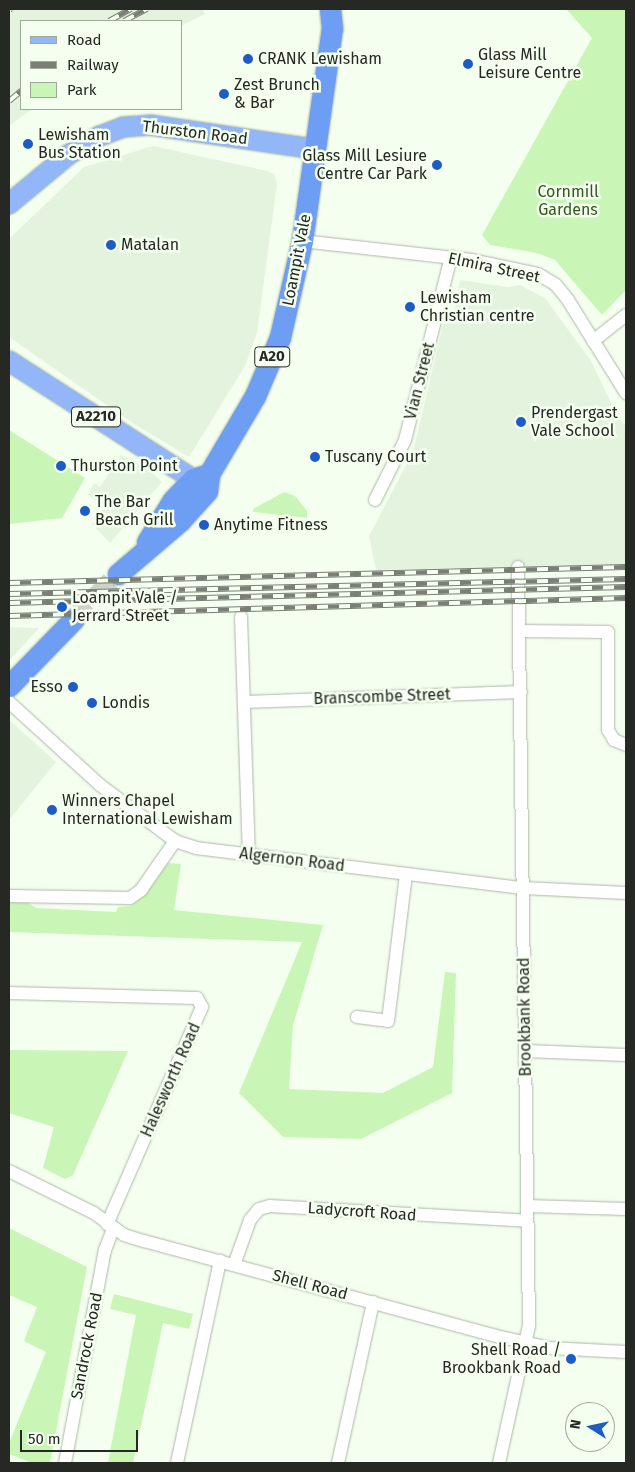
<!DOCTYPE html>
<html>
<head>
<meta charset="utf-8">
<style>
	body { margin:0 }
	#map { position:relative; width:635px; height:1472px; overflow:hidden; background:#f4ffef; font-family:"Fira Sans",sans-serif }
	div>[style] { position:absolute }
	[style*='--x'] { left:calc(var(--x)*1px); top:calc(var(--y)*1px); width:calc(var(--w)*1px); rotate:calc(var(--a)*1deg) }
	.built>* { inset:0; background:#e4f3de }
	.green>* { inset:0; background:#c9f6b6 }
	.trunk-tunnel>* { height:21px; margin-top:-10.5px; transform-origin:0; background:repeating-linear-gradient(90deg,#cbd4c6 0 21px,transparent 0 32px) }
	.roads { filter:drop-shadow(0 0 1px #adb7a9) drop-shadow(0 0 1px #adb7a9) }
	.minor>* { height:12px; margin:-6px; padding:0 6px; transform-origin:6px; border-radius:6px; background:#fff }
	.primary>* { height:20px; margin:-10px; padding:0 10px; transform-origin:10px; border-radius:10px; background:#92b6f7 }
	.trunk>* { height:21px; margin:-10.5px; padding:0 10.5px; transform-origin:10.5px; border-radius:10.5px; background:#6e9ef4 }
	.rail>* { height:5.5px; margin-top:-2.75px; transform-origin:0; background:repeating-linear-gradient(90deg,#f4ffef 0 11px,#797f75 0 22px); box-sizing:border-box; border-block:1px solid #797f75 }
	.dots>* { width:14px; height:14px; translate:-50% -50%; box-sizing:border-box; border:2px solid #f4ffef; border-radius:50% }
	span { translate:-50% -50%; white-space:nowrap; text-align:center; line-height:1.15; -webkit-text-stroke:5px #f4ffef; paint-order:stroke }
	.shield-label span { padding:1px 4px; background:#f4ffef; border:1px solid; border-radius:4px; -webkit-text-stroke-width:0 }
	.shield-label { font-size:15px; color:#252823; font-weight:700 }
	.poi-label { font-size:16px; color:#252823 }
	.left { translate:0 -50%; text-align:left }
	.right { translate:-100% -50%; text-align:right }
	.street-label { font-size:16px; color:#252823 }
	.park-label { font-size:16px; color:#315a1b }
	.frame { position:absolute; inset:0; border:10px solid #252823; pointer-events:none }
	.legend { position:absolute; left:20px; top:20px; width:162px; height:90px; box-sizing:border-box; background:#f4ffef; border:1px solid #a1a99d; margin:0; padding:6px 9px; list-style:none; font-size:15px; color:#252823 }
	.legend li { display:flex; align-items:center; gap:10px; height:25px }
	.legend b { width:25px; border:1px solid #a1a99d }
	.north { position:absolute; left:565px; top:1402px; width:50px; height:50px; box-sizing:border-box; background:#f4ffef; border:1px solid #a1a99d; border-radius:50%; rotate:280deg; font-size:14px; font-weight:700; line-height:20px; text-align:center; color:#252823 }
	.north::after { content:''; display:block; margin:auto; width:18px; height:22px; background:#1f5bc7; clip-path:polygon(50% 0,100% 100%,50% 72%,0 100%) }
	.scale { position:absolute; left:20px; top:1430px; width:118px; height:22px; box-sizing:border-box; border:2px solid #252823; border-top:0; padding-left:6px; font-size:15px; line-height:18px; white-space:nowrap; color:#252823; -webkit-text-stroke:4px #f4ffef; paint-order:stroke }
</style>
</head>
<body>
<div id="map">
	<div class="built">
		<i style="clip-path:polygon(9px 9px,202px 9px,205px 14px,181px 26px,181px 21px,21px 21px,21px 109px,32px 109px,9px 126px)"></i>
		<i style="clip-path:polygon(153px 146px,267px 171px,274px 174px,277px 184px,257px 333px,245px 366px,189px 457px,131px 422px,9px 337px,9px 239px,84px 167px)"></i>
		<i style="clip-path:polygon(460px 280px,508px 287px,520px 285px,545px 298px,591px 361px,619px 419px,626px 426px,626px 565px,376px 570px,369px 536px,413px 452px,445px 316px,450px 317px,455px 308px)"></i>
		<i style="clip-path:polygon(121px 455px,146px 467px,162px 482px,110px 543px,92px 524px,101px 516px,104px 506px,88px 495px,94px 483px,100px 487px)"></i>
		<i style="clip-path:polygon(9px 627px,39px 628px,9px 661px)"></i>
		<i style="clip-path:polygon(9px 720px,56px 762px,9px 820px)"></i>
	</div>
	<div class="green">
		<i style="clip-path:polygon(566px 9px,626px 9px,626px 290px,602px 315px,555px 260px,537px 253px,490px 245px,482px 235px,592px 38px)"></i>
		<i style="clip-path:polygon(9px 430px,85px 478px,62px 518px,9px 524px)"></i>
		<i style="clip-path:polygon(284px 492px,295px 496px,307px 511px,307px 518px,253px 512px,253px 509px)"></i>
		<i style="clip-path:polygon(168px 863px,181px 864px,174px 910px,323px 925px,293px 1025px,289px 1089px,383px 1093px,433px 1067px,445px 972px,456px 973px,452px 1093px,361px 1139px,283px 1137px,239px 1093px,302px 942px,9px 932px,9px 900px,29px 903px,36px 908px,116px 912px,118px 907px,130px 906px,144px 896px)"></i>
		<i style="clip-path:polygon(9px 1050px,128px 1051px,73px 1175px,65px 1179px,43px 1168px,54px 1127px,9px 1113px)"></i>
		<i style="clip-path:polygon(9px 1228px,87px 1267px,50px 1463px,32px 1463px,9px 1454px,9px 1443px,46px 1352px,24px 1341px,37px 1307px,9px 1295px)"></i>
		<i style="clip-path:polygon(114px 1294px,193px 1314px,189px 1329px,163px 1323px,133px 1463px,108px 1463px,136px 1315px,110px 1309px)"></i>
	</div>
	<div class="trunk-tunnel">
		<i style="--x:74;--y:619;--w:63;--a:-45.6"></i>
	</div>
	<div class="roads">
		<div class="minor">
			<i style="--x:302;--y:241;--w:171;--a:6.4"></i>
			<i style="--x:472;--y:260;--w:67;--a:12"></i>
			<i style="--x:538;--y:274;--w:21;--a:31"></i>
			<i style="--x:556;--y:285;--w:19;--a:51"></i>
			<i style="--x:568;--y:300;--w:110;--a:58.1"></i>
			<i style="--x:593;--y:341;--w:42;--a:-38.2"></i>
			<i style="--x:375;--y:500;--w:67;--a:-63.4"></i>
			<i style="--x:405;--y:440;--w:189;--a:-75.9"></i>
			<i style="--x:241;--y:617;--w:238;--a:88.1"></i>
			<i style="--x:519;--y:631;--w:89;--a:0.6"></i>
			<i style="--x:608;--y:632;--w:98;--a:90"></i>
			<i style="--x:608;--y:730;--w:12;--a:59"></i>
			<i style="--x:614;--y:740;--w:13;--a:23"></i>
			<i style="--x:9;--y:702;--w:123;--a:42.4"></i>
			<i style="--x:100;--y:785;--w:94;--a:36.7"></i>
			<i style="--x:175;--y:841;--w:22;--a:18"></i>
			<i style="--x:196;--y:848;--w:329;--a:7"></i>
			<i style="--x:523;--y:888;--w:103;--a:2.8"></i>
			<i style="--x:244;--y:702;--w:277;--a:-2.1"></i>
			<i style="--x:9;--y:896;--w:121;--a:0.9"></i>
			<i style="--x:130;--y:898;--w:14;--a:-36"></i>
			<i style="--x:141;--y:890;--w:60;--a:-55.2"></i>
			<i style="--x:9;--y:993;--w:188;--a:1.5"></i>
			<i style="--x:197;--y:998;--w:10;--a:61"></i>
			<i style="--x:202;--y:1007;--w:237;--a:113.6"></i>
			<i style="--x:357;--y:1017;--w:31;--a:7"></i>
			<i style="--x:388;--y:1021;--w:147;--a:-83"></i>
			<i style="--x:526;--y:1051;--w:100;--a:2.3"></i>
			<i style="--x:9;--y:1171;--w:95;--a:26.3"></i>
			<i style="--x:94;--y:1213;--w:37;--a:36"></i>
			<i style="--x:124;--y:1235;--w:21;--a:17"></i>
			<i style="--x:144;--y:1241;--w:370;--a:15.1"></i>
			<i style="--x:501;--y:1337;--w:49;--a:12.9"></i>
			<i style="--x:549;--y:1348;--w:77;--a:3"></i>
			<i style="--x:527;--y:1206;--w:99;--a:1.7"></i>
			<i style="--x:234;--y:1265;--w:48;--a:-70.4"></i>
			<i style="--x:250;--y:1220;--w:14;--a:-51"></i>
			<i style="--x:259;--y:1209;--w:11;--a:-15"></i>
			<i style="--x:270;--y:1206;--w:257;--a:3.3"></i>
			<i style="--x:65;--y:1463;--w:217;--a:-79.4"></i>
			<i style="--x:105;--y:1250;--w:22;--a:-69"></i>
			<i style="--x:177;--y:1463;--w:207;--a:-78"></i>
			<i style="--x:338;--y:1463;--w:165;--a:-77.7"></i>
			<i style="--x:499;--y:1463;--w:141;--a:-77.7"></i>
			<i style="--x:529;--y:1325;--w:758;--a:-90.83"></i>
		</div>
		<div class="primary">
			<i style="--x:9;--y:204;--w:77;--a:-39.7"></i>
			<i style="--x:68;--y:155;--w:37;--a:-31"></i>
			<i style="--x:100;--y:136;--w:25;--a:-21"></i>
			<i style="--x:123;--y:127;--w:27;--a:-4"></i>
			<i style="--x:150;--y:125;--w:167;--a:8.3"></i>
			<i style="--x:9;--y:361;--w:219;--a:32.7"></i>
		</div>
		<div class="trunk">
			<i style="--x:147;--y:542;--w:49;--a:-58.2"></i>
			<i style="--x:173;--y:500;--w:29;--a:-46"></i>
			<i style="--x:193;--y:479;--w:17;--a:-17"></i>
			<i style="--x:118;--y:574;--w:82;--a:-40.5"></i>
			<i style="--x:180;--y:521;--w:40;--a:-48"></i>
			<i style="--x:207;--y:491;--w:17;--a:-83"></i>
			<i style="--x:209;--y:474;--w:91;--a:-59.5"></i>
			<i style="--x:255;--y:396;--w:64;--a:-67"></i>
			<i style="--x:280;--y:337;--w:98;--a:-77.1"></i>
			<i style="--x:302;--y:241;--w:215;--a:-82"></i>
			<i style="--x:332;--y:28;--w:19;--a:-96"></i>
			<i style="--x:9;--y:686;--w:93;--a:-45.9"></i>
		</div>
	</div>
	<div class="rail">
		<i style="--x:9;--y:11;--w:2;--a:-63"></i>
		<i style="--x:109;--y:21;--w:25;--a:-29"></i>
		<i style="--x:124;--y:21;--w:26;--a:-28"></i>
		<i style="--x:9;--y:101;--w:16;--a:-40"></i>
		<i style="--x:9;--y:583;--w:617;--a:-1.49"></i>
		<i style="--x:9;--y:594;--w:617;--a:-1.39"></i>
		<i style="--x:9;--y:603;--w:617;--a:-1.49"></i>
		<i style="--x:9;--y:616;--w:617;--a:-1.67"></i>
	</div>
	<div class="dots">
		<i style="left:248px;top:59px;background:#1f5bc7"></i>
		<i style="left:468px;top:64px;background:#1f5bc7"></i>
		<i style="left:224px;top:94px;background:#1f5bc7"></i>
		<i style="left:28px;top:144px;background:#1f5bc7"></i>
		<i style="left:437px;top:165px;background:#1f5bc7"></i>
		<i style="left:111px;top:245px;background:#1f5bc7"></i>
		<i style="left:410px;top:307px;background:#1f5bc7"></i>
		<i style="left:521px;top:422px;background:#1f5bc7"></i>
		<i style="left:315px;top:457px;background:#1f5bc7"></i>
		<i style="left:61px;top:466px;background:#1f5bc7"></i>
		<i style="left:85px;top:511px;background:#1f5bc7"></i>
		<i style="left:204px;top:525px;background:#1f5bc7"></i>
		<i style="left:62px;top:607px;background:#1f5bc7"></i>
		<i style="left:73px;top:687px;background:#1f5bc7"></i>
		<i style="left:92px;top:703px;background:#1f5bc7"></i>
		<i style="left:52px;top:810px;background:#1f5bc7"></i>
		<i style="left:571px;top:1359px;background:#1f5bc7"></i>
	</div>
	<div class="shield-label">
		<span style="left:272px;top:357px">A20</span>
		<span style="left:96px;top:417px">A2210</span>
	</div>
	<div class="poi-label">
		<span class="left" style="left:478px;top:64px">Glass Mill<br>Leisure Centre</span>
		<span class="left" style="left:258px;top:59px">CRANK Lewisham</span>
		<span class="left" style="left:234px;top:94px">Zest Brunch<br>&amp; Bar</span>
		<span class="left" style="left:38px;top:144px">Lewisham<br>Bus Station</span>
		<span class="right" style="left:427px;top:165px">Glass Mill Lesiure<br>Centre Car Park</span>
		<span class="left" style="left:121px;top:245px">Matalan</span>
		<span class="left" style="left:420px;top:307px">Lewisham<br>Christian centre</span>
		<span class="left" style="left:531px;top:422px">Prendergast<br>Vale School</span>
		<span class="left" style="left:325px;top:457px">Tuscany Court</span>
		<span class="left" style="left:71px;top:466px">Thurston Point</span>
		<span class="left" style="left:95px;top:511px">The Bar<br>Beach Grill</span>
		<span class="left" style="left:214px;top:525px">Anytime Fitness</span>
		<span class="left" style="left:72px;top:607px">Loampit Vale /<br>Jerrard Street</span>
		<span class="right" style="left:63px;top:687px">Esso</span>
		<span class="left" style="left:102px;top:703px">Londis</span>
		<span class="left" style="left:62px;top:810px">Winners Chapel<br>International Lewisham</span>
		<span class="right" style="left:561px;top:1359px">Shell Road /<br>Brookbank Road</span>
	</div>
	<div class="street-label">
		<span style="left:195px;top:133px;rotate:7deg">Thurston Road</span>
		<span style="left:297px;top:260px;rotate:-79deg">Loampit Vale</span>
		<span style="left:494px;top:268px;rotate:12deg">Elmira Street</span>
		<span style="left:420px;top:381px;rotate:-76deg">Vian Street</span>
		<span style="left:382px;top:697px;rotate:-2deg">Branscombe Street</span>
		<span style="left:292px;top:860px;rotate:7deg">Algernon Road</span>
		<span style="left:525px;top:1017px;rotate:-91deg">Brookbank Road</span>
		<span style="left:171px;top:1080px;rotate:-66deg">Halesworth Road</span>
		<span style="left:362px;top:1212px;rotate:4deg">Ladycroft Road</span>
		<span style="left:310px;top:1285px;rotate:15deg">Shell Road</span>
		<span style="left:87px;top:1346px;rotate:-79deg">Sandrock Road</span>
	</div>
	<div class="park-label">
		<span style="left:568px;top:201px">Cornmill<br>Gardens</span>
	</div>
	<div class="frame"></div>
	<ul class="legend">
	<li><b style="height:6px;background:#92b6f7"></b>Road</li>
	<li><b style="height:6px;background:#797f75"></b>Railway</li>
	<li><b style="height:14px;background:#c9f6b6"></b>Park</li>
	</ul>
	<div class="north">N</div>
	<div class="scale">50 m</div>
</div>
</body>
</html>
